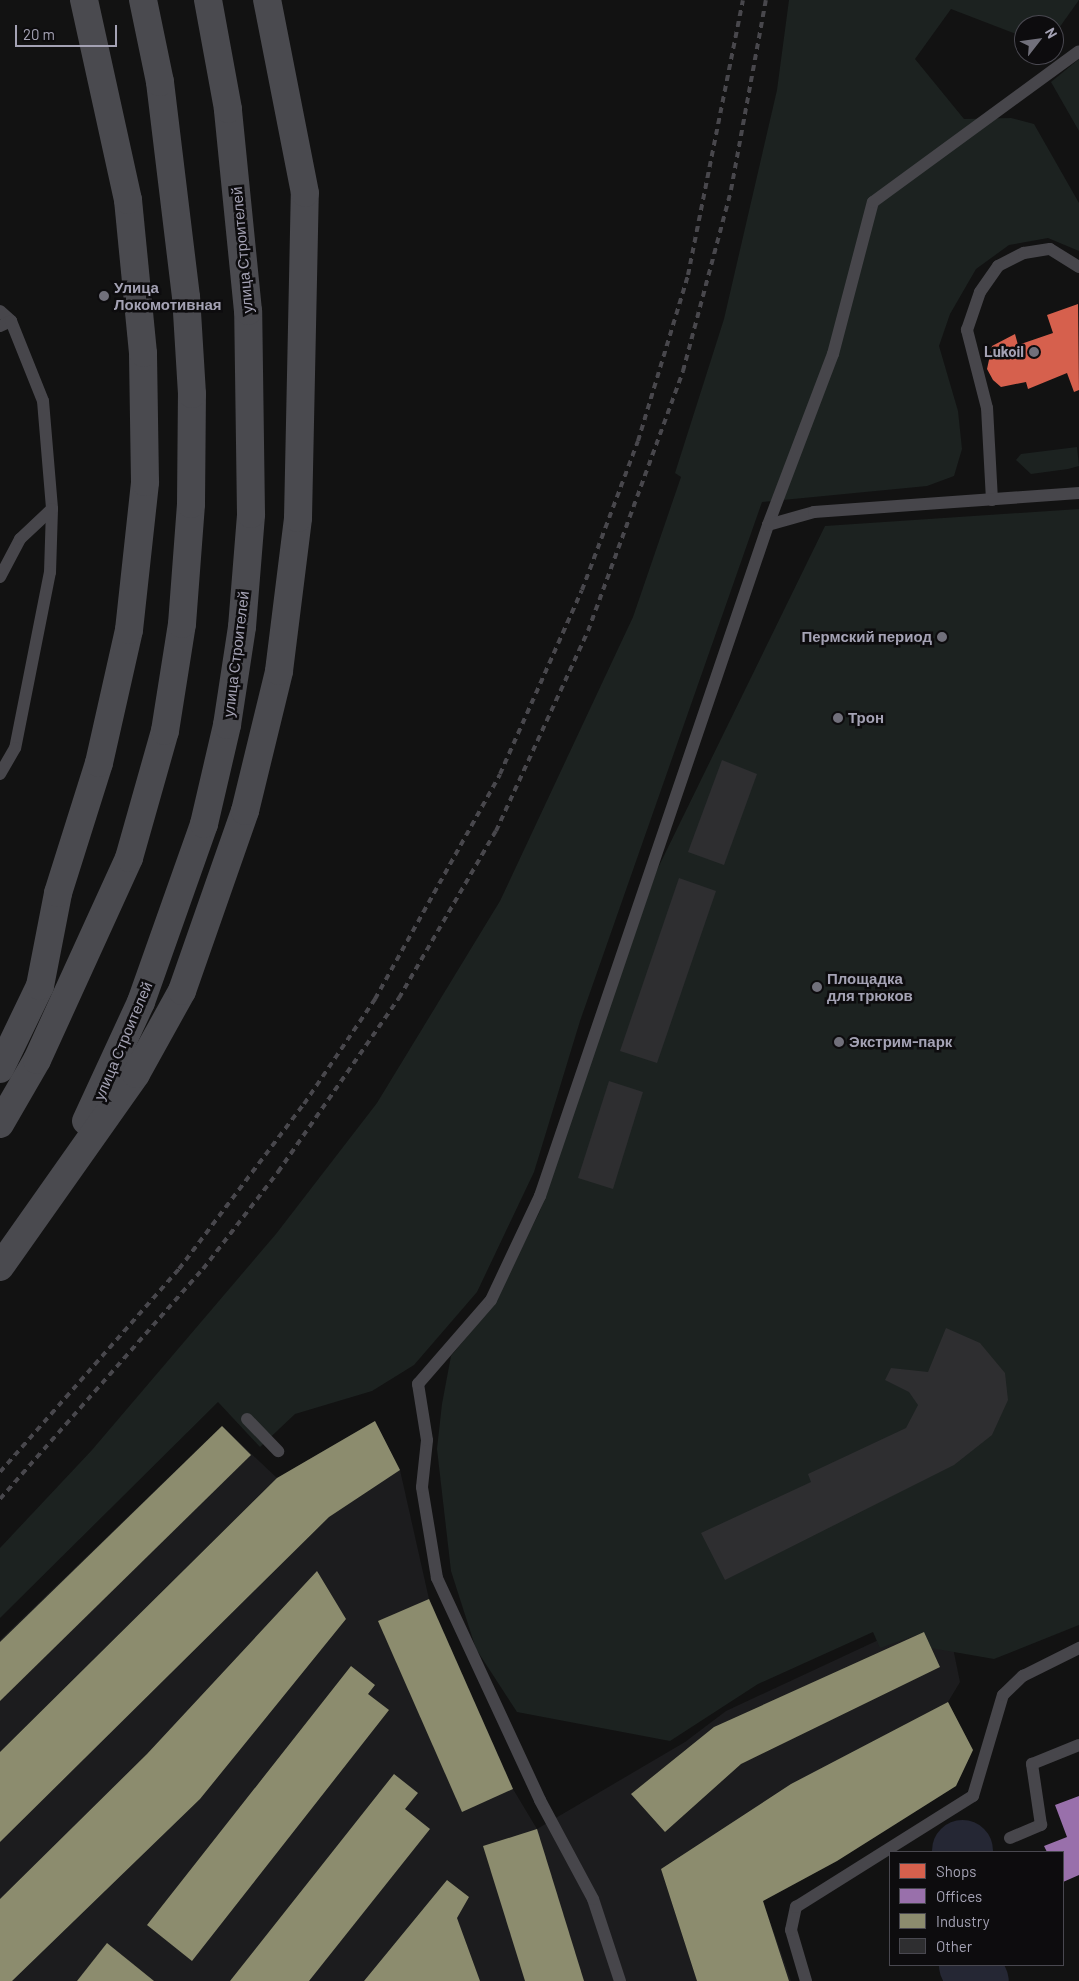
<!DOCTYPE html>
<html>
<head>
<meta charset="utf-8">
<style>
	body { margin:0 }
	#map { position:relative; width:1079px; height:1981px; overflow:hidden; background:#121212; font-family:Barlow,sans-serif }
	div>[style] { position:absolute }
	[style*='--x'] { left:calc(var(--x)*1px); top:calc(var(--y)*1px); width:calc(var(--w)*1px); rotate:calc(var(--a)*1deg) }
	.built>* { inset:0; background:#1c1c1e }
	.green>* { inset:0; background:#1c2220 }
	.shops>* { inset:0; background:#d6604d }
	.offices>* { inset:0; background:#9970ab }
	.industry>* { inset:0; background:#8c8c6e }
	.river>* { height:61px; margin:-30.5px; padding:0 30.5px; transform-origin:30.5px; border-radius:30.5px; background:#252734 }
	.building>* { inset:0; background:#2e2e30 }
	.service>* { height:12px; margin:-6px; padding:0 6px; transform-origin:6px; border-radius:6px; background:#47464b }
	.secondary>* { height:28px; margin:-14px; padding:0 14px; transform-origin:14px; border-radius:14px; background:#4a4a4f }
	.rail>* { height:4px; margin-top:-2px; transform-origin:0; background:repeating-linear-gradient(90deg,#48474c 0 6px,transparent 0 11px) }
	.dots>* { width:14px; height:14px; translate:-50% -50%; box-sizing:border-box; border:2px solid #0d0c0e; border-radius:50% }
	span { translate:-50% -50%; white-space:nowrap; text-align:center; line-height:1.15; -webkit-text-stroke:5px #0d0c0e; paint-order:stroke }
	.street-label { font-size:15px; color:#a4a2b4 }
	.poi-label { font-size:15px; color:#a4a2b4; font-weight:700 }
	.left { translate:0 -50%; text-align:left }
	.right { translate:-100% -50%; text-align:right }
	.legend { position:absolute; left:889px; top:1851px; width:175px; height:115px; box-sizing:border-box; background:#0d0c0e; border:1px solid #494850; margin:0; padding:6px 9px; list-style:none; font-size:15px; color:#a4a2b4 }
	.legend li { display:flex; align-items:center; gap:10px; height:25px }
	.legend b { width:25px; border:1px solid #494850 }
	.north { position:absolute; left:1014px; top:15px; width:50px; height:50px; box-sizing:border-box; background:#0d0c0e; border:1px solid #494850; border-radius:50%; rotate:60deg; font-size:14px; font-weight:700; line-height:20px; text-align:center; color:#a4a2b4 }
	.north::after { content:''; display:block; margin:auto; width:18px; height:22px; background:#71707b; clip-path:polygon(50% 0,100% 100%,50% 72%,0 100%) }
	.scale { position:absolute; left:15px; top:25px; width:102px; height:22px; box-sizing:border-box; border:2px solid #a4a2b4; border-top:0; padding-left:6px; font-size:15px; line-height:18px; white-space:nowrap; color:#a4a2b4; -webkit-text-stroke:4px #0d0c0e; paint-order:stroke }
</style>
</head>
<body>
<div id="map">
	<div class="built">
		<i style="clip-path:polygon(375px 1421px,400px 1470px,429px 1599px,513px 1789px,537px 1829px,685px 1742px,726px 1711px,945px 1609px,960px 1682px,948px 1702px,973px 1750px,956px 1786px,837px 1861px,763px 1901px,791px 1981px,0 1981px,0 1640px,222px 1426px,277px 1478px)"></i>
	</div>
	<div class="green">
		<i style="clip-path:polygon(789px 0,1079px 0,1054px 35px,1054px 25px,1024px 25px,1024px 37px,951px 9px,915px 59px,964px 119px,1011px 118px,1034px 124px,1079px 203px,1079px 251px,1048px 238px,1009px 245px,976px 269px,950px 314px,939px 346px,958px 411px,962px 449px,954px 476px,927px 486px,762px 502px,580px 1021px,534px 1172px,477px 1292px,414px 1365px,372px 1391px,295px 1414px,260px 1447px,218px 1402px,0 1618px,0 1548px,92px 1450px,276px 1234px,377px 1103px,500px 901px,633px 617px,681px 477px,675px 473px,724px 319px,777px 90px)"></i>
		<i style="clip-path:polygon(1079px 59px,1079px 131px,1051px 82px)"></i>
		<i style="clip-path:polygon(1077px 447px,1079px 466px,1068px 469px,1031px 474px,1016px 460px,1021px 454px)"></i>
		<i style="clip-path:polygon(1079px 509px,1079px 1625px,994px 1659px,925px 1647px,920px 1634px,880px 1648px,873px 1632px,758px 1684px,670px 1741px,517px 1712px,476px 1649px,451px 1571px,437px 1449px,442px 1404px,451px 1356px,492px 1306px,540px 1211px,656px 872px,825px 526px)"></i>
	</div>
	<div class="shops">
		<i style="clip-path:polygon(1078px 304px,1079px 390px,1074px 392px,1067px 373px,1028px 389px,1026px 382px,1001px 387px,993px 380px,987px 369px,992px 346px,1015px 334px,1018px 345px,1053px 333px,1047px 315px)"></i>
	</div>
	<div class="offices">
		<i style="clip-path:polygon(1079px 1796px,1079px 1875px,1063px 1882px,1063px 1852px,1047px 1852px,1044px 1846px,1067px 1837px,1055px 1805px)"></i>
	</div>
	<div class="industry">
		<i style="clip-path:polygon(375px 1421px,400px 1470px,329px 1517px,0 1842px,0 1752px,277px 1478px)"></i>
		<i style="clip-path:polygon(222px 1426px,251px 1455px,0 1701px,0 1642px)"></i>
		<i style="clip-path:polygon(317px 1571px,346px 1619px,200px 1799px,12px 1981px,0 1981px,0 1899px,147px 1754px)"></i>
		<i style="clip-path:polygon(429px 1599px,513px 1789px,462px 1812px,378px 1621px)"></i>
		<i style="clip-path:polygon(924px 1632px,940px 1667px,741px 1764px,665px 1832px,631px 1794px,714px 1727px)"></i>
		<i style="clip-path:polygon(351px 1666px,375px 1685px,368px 1694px,389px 1710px,192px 1961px,147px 1925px)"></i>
		<i style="clip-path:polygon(948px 1702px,973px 1750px,956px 1786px,837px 1861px,763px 1901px,789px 1981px,697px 1981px,661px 1869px,791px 1784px)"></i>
		<i style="clip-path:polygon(394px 1774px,418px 1793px,405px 1809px,430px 1829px,309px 1981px,230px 1981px)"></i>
		<i style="clip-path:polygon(537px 1829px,584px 1981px,525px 1981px,483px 1846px)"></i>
		<i style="clip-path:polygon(447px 1880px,469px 1897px,457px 1918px,480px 1981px,364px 1981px)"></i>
		<i style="clip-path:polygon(107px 1943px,154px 1981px,77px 1981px)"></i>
	</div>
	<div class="river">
		<i style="--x:962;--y:1850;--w:2;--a:90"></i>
		<i style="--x:969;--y:1965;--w:18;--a:61"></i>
	</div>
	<div class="building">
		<i style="clip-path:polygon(722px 760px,757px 774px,724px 865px,688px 852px)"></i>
		<i style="clip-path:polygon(679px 878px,716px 891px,657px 1063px,620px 1051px)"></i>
		<i style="clip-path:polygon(609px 1081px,643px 1092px,613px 1189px,578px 1178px)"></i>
		<i style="clip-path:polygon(946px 1328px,980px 1343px,1005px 1373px,1008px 1400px,992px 1435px,954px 1465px,725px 1580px,701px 1533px,811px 1482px,808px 1474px,906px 1428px,918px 1405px,909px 1392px,885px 1380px,891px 1368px,928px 1372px)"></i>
	</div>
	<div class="service">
		<i style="--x:0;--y:311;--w:15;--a:42"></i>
		<i style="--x:0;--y:326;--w:12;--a:-24"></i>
		<i style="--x:11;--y:321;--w:86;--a:68.2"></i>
		<i style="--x:43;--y:401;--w:108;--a:85.2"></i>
		<i style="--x:52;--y:509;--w:63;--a:91.8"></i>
		<i style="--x:50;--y:572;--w:179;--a:101.2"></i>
		<i style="--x:15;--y:748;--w:30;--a:120"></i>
		<i style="--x:992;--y:500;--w:92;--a:-93.1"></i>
		<i style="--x:987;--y:408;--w:81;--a:-104.4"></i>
		<i style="--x:967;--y:330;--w:40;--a:-71.1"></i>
		<i style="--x:980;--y:292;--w:32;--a:-55"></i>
		<i style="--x:998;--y:266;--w:29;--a:-27"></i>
		<i style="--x:1024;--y:253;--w:26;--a:-9"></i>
		<i style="--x:1050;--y:249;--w:34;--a:32"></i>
		<i style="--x:768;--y:525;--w:183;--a:-69.2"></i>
		<i style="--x:833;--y:354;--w:157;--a:-75.3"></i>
		<i style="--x:873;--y:202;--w:255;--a:-36.2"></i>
		<i style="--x:0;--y:577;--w:43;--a:-62.2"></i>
		<i style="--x:20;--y:539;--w:44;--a:-43.2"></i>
		<i style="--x:247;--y:1419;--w:45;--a:45.9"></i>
		<i style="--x:1010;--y:1838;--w:34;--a:-23"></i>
		<i style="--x:1041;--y:1825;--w:62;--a:-98.4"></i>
		<i style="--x:1032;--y:1764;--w:51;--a:-22"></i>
		<i style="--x:620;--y:1981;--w:86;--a:-108.2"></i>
		<i style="--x:593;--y:1899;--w:112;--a:-118.2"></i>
		<i style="--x:540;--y:1800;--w:245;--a:-114.9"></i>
		<i style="--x:437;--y:1578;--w:92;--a:-99.4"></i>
		<i style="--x:422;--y:1487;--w:47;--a:-83.9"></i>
		<i style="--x:427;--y:1440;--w:57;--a:-99.1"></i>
		<i style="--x:418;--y:1384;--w:111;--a:-49"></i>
		<i style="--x:491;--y:1300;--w:115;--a:-64.8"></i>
		<i style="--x:540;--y:1196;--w:709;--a:-71.23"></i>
		<i style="--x:768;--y:525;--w:48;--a:-15.8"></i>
		<i style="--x:814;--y:512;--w:266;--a:-4.1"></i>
		<i style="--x:806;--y:1981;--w:53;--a:-106.4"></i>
		<i style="--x:791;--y:1930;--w:24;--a:-78"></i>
		<i style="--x:796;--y:1907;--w:209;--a:-32.1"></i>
		<i style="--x:973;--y:1796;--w:105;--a:-73.5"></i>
		<i style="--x:1003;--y:1695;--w:28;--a:-44"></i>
		<i style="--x:1023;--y:1676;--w:63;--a:-26.6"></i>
	</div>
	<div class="secondary">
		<i style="--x:0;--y:1069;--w:92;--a:-64.3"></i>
		<i style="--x:40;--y:986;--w:95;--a:-79"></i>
		<i style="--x:58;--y:893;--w:136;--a:-72.5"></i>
		<i style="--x:99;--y:763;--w:136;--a:-77.3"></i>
		<i style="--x:129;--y:630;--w:149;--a:-83.8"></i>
		<i style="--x:145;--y:482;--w:129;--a:-90.9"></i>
		<i style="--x:143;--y:353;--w:154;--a:-95.6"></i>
		<i style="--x:128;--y:200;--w:205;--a:-102.4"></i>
		<i style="--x:86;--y:1121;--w:131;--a:-65.2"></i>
		<i style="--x:141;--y:1002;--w:189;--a:-70.5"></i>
		<i style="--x:204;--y:824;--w:102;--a:-76.9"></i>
		<i style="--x:227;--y:725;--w:99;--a:-81.3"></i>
		<i style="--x:242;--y:627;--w:113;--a:-85.4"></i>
		<i style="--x:251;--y:514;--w:203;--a:-90.8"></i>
		<i style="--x:248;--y:311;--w:203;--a:-95.7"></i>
		<i style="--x:228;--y:109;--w:111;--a:-100.4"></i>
		<i style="--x:0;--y:1124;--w:74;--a:-60"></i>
		<i style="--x:37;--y:1060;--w:222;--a:-65.5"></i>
		<i style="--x:129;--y:858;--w:132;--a:-74.2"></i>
		<i style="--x:165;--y:731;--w:108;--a:-81"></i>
		<i style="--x:182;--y:624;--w:120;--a:-85.7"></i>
		<i style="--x:191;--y:504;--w:110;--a:-89.5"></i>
		<i style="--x:192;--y:394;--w:97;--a:-93.5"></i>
		<i style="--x:186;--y:297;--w:217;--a:-96.9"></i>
		<i style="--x:160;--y:82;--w:84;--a:-101.7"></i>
		<i style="--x:0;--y:1267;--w:236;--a:-54.8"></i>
		<i style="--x:136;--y:1074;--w:95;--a:-61"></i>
		<i style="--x:182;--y:991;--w:191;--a:-70.7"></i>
		<i style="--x:245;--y:811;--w:144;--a:-76.3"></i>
		<i style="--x:279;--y:671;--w:154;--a:-82.9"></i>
		<i style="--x:298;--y:518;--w:325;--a:-88.8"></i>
		<i style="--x:305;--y:193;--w:197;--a:-101.1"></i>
	</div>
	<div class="rail">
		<i style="--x:0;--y:1472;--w:271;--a:-48.6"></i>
		<i style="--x:179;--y:1269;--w:207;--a:-52.9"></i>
		<i style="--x:304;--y:1104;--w:127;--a:-55.9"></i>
		<i style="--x:375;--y:999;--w:257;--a:-60.9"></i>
		<i style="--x:500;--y:774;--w:201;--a:-66"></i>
		<i style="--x:582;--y:590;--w:159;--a:-69.4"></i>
		<i style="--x:638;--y:441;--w:173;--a:-73.2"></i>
		<i style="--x:688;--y:275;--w:280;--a:-78.7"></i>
		<i style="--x:0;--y:1499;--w:307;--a:-48.6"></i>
		<i style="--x:203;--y:1269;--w:123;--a:-52.3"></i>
		<i style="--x:278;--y:1172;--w:212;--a:-55.2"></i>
		<i style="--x:399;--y:998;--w:193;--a:-59.9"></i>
		<i style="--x:496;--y:831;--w:220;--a:-65.3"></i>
		<i style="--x:588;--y:631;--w:277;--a:-69.9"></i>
		<i style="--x:683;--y:371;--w:187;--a:-75.1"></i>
		<i style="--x:731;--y:190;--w:193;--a:-79.6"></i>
	</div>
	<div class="dots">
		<i style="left:104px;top:296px;background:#71707b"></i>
		<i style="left:1034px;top:352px;background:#71707b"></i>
		<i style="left:942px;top:637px;background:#71707b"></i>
		<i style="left:838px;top:718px;background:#71707b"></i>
		<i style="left:817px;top:987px;background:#71707b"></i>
		<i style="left:839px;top:1042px;background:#71707b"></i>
	</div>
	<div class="street-label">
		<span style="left:242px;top:250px;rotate:-95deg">улица Строителей</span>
		<span style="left:236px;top:654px;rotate:-83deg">улица Строителей</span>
		<span style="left:123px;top:1041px;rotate:-67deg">улица Строителей</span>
	</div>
	<div class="poi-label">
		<span class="left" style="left:114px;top:296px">Улица<br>Локомотивная</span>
		<span class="right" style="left:1024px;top:352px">Lukoil</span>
		<span class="right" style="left:932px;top:637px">Пермский период</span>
		<span class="left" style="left:848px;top:718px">Трон</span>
		<span class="left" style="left:827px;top:987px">Площадка<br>для трюков</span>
		<span class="left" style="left:849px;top:1042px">Экстрим-парк</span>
	</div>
	<ul class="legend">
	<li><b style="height:14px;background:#d6604d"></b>Shops</li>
	<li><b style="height:14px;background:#9970ab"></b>Offices</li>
	<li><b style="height:14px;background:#8c8c6e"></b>Industry</li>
	<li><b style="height:14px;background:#2e2e30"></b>Other</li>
	</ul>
	<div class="north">N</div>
	<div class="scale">20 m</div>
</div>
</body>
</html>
